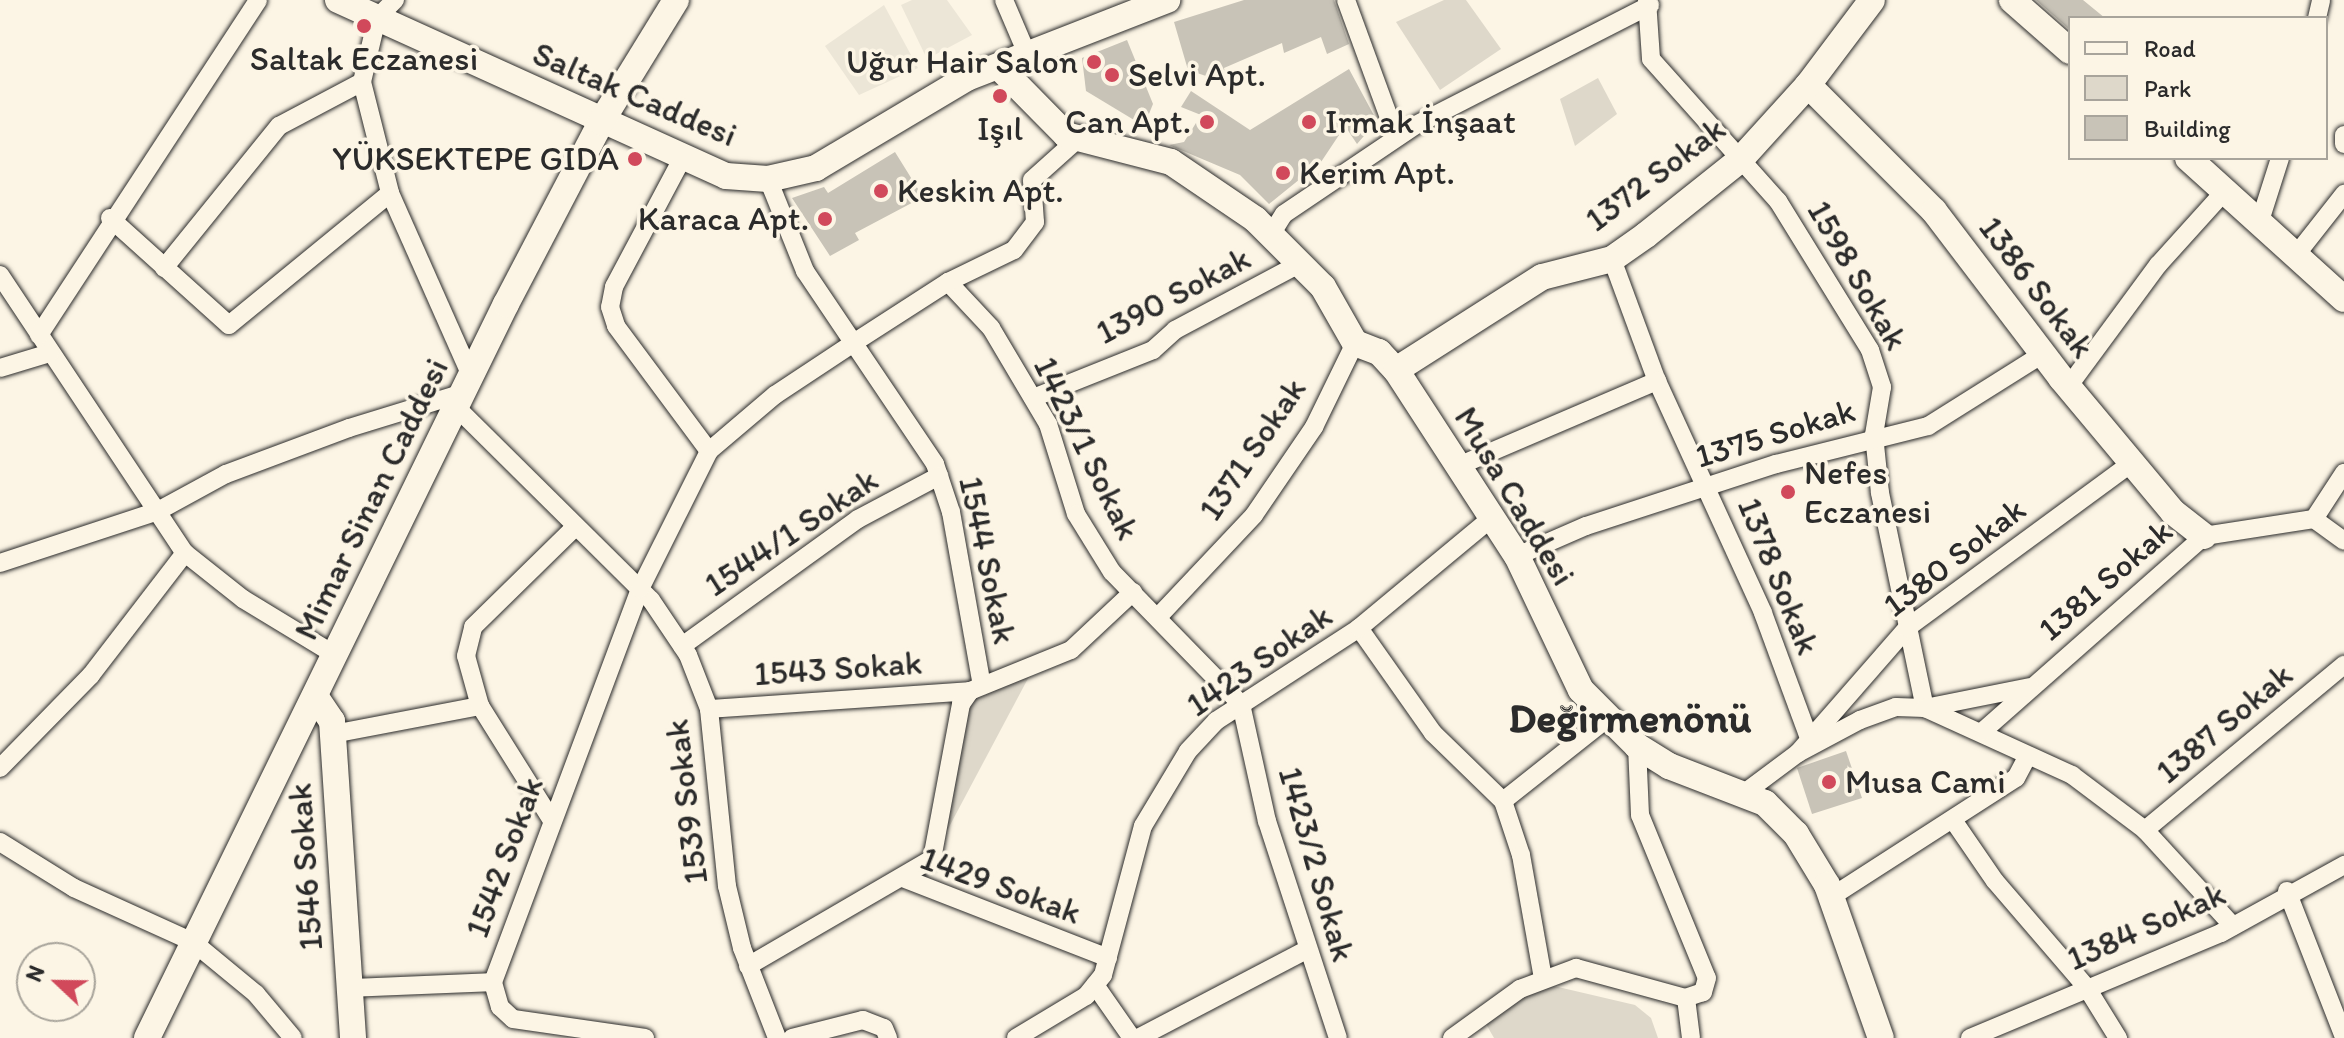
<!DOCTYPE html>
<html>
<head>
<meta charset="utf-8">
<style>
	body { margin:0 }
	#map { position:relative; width:2344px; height:1038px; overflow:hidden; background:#fcf5e5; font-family:Itim,sans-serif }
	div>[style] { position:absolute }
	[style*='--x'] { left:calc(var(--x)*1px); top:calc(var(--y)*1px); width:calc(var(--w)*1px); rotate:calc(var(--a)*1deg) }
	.built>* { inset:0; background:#ece6d7 }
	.green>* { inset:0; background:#ded8ca }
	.building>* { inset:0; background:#c8c3b7 }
	.roads { filter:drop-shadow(0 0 2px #2b2b2b) drop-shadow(0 0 2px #2b2b2b) }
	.street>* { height:18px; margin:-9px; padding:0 9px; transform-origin:9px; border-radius:9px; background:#fcf5e5 }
	.secondary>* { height:26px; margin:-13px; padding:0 13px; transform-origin:13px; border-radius:13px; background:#fcf5e5 }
	.dots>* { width:22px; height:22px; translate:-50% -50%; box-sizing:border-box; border:4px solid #fcf5e5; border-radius:50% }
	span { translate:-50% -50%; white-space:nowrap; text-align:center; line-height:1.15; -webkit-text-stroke:7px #fcf5e5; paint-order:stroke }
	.poi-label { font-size:34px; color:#2b2b2b }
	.right { translate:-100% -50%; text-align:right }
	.left { translate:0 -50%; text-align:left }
	.street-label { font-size:34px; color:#2b2b2b }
	.district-label { font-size:42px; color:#2b2b2b; font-weight:700 }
	.legend { position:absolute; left:2068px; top:16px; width:260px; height:144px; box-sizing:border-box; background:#fcf5e5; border:2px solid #a8a49b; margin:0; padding:10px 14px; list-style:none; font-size:24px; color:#2b2b2b }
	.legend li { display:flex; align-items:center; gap:16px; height:40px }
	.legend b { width:40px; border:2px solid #a8a49b }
	.north { position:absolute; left:16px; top:942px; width:80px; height:80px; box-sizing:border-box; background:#fcf5e5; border:2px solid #a8a49b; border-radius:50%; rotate:292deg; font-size:22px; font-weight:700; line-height:32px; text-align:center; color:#2b2b2b }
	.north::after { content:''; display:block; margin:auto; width:28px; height:36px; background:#d1495b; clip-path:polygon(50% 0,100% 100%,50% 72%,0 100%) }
</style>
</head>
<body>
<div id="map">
	<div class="built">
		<i style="clip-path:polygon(912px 0,947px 0,972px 35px,927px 59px,901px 5px)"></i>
		<i style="clip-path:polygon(884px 5px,918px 68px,859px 95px,825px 46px)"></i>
	</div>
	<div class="green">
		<i style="clip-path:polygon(1444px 0,1466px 0,1501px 49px,1440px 90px,1396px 22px)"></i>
		<i style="clip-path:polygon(1598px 78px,1617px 114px,1575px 146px,1560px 99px)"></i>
		<i style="clip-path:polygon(1033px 669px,932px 859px,961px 704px)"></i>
		<i style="clip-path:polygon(1541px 983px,1635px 1005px,1651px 1018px,1658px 1038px,1494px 1038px,1486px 1024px)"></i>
	</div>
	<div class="building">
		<i style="clip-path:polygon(1244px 0,1334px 0,1349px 44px,1327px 54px,1321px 37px,1284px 53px,1282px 43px,1224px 68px,1227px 83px,1188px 70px,1174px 22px)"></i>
		<i style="clip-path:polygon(2036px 0,2083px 0,2105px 18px,2070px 18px,2070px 30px)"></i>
		<i style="clip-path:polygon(1127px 40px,1153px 104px,1144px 126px,1086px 91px,1082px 58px)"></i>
		<i style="clip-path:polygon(1349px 69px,1377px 121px,1357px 144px,1345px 126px,1321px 162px,1269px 204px,1240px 175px,1169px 145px,1184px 142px,1201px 115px,1181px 107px,1191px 91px,1250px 130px)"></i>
		<i style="clip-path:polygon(895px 152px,923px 197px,855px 233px,859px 240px,830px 256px,792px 198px,824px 187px,828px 193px)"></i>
		<i style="clip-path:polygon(1846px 751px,1862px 798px,1812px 814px,1797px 768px)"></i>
	</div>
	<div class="roads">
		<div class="street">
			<i style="--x:395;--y:0;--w:25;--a:135"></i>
			<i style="--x:377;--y:18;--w:66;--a:103.2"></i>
			<i style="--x:362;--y:82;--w:114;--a:75.8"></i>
			<i style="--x:390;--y:193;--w:200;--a:66.1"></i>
			<i style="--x:1004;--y:0;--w:59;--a:66.9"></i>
			<i style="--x:1346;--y:0;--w:146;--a:69.9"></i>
			<i style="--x:1647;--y:0;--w:59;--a:86.1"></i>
			<i style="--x:1651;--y:59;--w:191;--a:48.2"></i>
			<i style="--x:1778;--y:201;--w:175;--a:58.3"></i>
			<i style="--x:1870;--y:350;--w:39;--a:72"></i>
			<i style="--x:1882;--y:387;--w:49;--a:99.5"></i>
			<i style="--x:1874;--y:435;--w:58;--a:84.1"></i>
			<i style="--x:1880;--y:493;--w:220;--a:78.2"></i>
			<i style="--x:2317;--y:18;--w:18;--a:-77"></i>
			<i style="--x:2344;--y:135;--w:9;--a:90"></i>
			<i style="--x:683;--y:157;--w:147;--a:118"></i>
			<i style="--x:614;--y:287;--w:20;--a:101"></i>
			<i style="--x:610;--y:307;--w:20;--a:72"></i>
			<i style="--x:616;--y:326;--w:156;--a:53.4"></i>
			<i style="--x:768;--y:179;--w:99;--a:68.1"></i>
			<i style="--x:805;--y:271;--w:233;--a:56"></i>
			<i style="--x:935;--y:464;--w:51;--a:71.6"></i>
			<i style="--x:951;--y:512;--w:172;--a:79.9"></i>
			<i style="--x:110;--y:218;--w:160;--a:42"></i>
			<i style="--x:229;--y:325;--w:208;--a:-39.3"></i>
			<i style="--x:2259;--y:224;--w:69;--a:-72.3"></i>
			<i style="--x:1272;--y:233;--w:22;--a:-58"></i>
			<i style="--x:1284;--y:214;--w:159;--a:-34"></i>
			<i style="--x:1416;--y:125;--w:263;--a:-27.1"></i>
			<i style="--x:2296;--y:255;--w:78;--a:-51.8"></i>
			<i style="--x:1612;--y:259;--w:130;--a:69.8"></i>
			<i style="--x:1657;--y:381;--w:255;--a:65.4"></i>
			<i style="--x:1763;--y:613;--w:136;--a:69.8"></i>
			<i style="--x:164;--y:268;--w:183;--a:-51"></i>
			<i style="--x:279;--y:126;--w:94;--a:-27.9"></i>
			<i style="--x:0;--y:275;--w:334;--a:56.4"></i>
			<i style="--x:185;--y:553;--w:74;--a:38.4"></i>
			<i style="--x:243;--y:599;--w:108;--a:31.3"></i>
			<i style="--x:948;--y:282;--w:63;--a:46.9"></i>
			<i style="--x:991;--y:328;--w:112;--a:59.3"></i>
			<i style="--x:1048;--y:424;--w:94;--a:72.7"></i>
			<i style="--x:1076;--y:514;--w:68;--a:58.2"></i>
			<i style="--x:1112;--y:572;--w:185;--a:45.7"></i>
			<i style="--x:1241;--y:704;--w:120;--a:77.5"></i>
			<i style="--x:1267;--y:821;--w:228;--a:71.9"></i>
			<i style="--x:39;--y:335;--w:400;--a:-56.8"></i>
			<i style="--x:0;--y:368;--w:52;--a:-16.7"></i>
			<i style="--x:2068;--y:387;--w:152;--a:-53.6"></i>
			<i style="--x:2158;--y:265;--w:98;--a:-47.9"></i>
			<i style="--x:1033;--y:398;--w:129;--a:-21.8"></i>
			<i style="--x:1153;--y:350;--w:30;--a:-42"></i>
			<i style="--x:1175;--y:330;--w:140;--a:-28"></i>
			<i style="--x:456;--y:407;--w:274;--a:44.7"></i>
			<i style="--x:651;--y:600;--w:66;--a:56.1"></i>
			<i style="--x:688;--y:655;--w:58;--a:68.7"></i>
			<i style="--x:709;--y:709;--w:178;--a:84.2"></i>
			<i style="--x:727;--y:886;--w:64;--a:76.4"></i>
			<i style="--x:742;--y:948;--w:97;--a:68.7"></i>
			<i style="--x:1456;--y:467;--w:219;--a:-23.2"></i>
			<i style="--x:2314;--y:519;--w:37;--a:36"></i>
			<i style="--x:1517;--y:556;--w:75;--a:-23.5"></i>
			<i style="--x:1586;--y:526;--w:200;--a:-18.1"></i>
			<i style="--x:1776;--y:464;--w:157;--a:-14"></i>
			<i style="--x:1928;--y:426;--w:136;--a:-32.1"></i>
			<i style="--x:0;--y:563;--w:166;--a:-18.2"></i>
			<i style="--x:158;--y:511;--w:77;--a:-28.6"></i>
			<i style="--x:226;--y:474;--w:131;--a:-20.5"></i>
			<i style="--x:349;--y:428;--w:119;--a:-17.1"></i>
			<i style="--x:1158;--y:617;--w:140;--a:-46.7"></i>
			<i style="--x:1254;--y:515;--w:107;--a:-55.7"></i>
			<i style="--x:1314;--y:427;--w:93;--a:-64"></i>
			<i style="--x:1359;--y:628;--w:128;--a:54.8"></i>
			<i style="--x:1433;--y:733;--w:98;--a:44.2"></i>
			<i style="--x:1503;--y:801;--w:57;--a:71.6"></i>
			<i style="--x:1521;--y:855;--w:125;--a:79.9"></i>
			<i style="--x:682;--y:646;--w:217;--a:-35.8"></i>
			<i style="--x:858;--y:519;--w:92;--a:-28"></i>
			<i style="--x:1925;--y:708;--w:162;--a:24.5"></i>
			<i style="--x:2072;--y:775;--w:91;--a:37"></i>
			<i style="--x:2145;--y:830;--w:130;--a:47.5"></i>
			<i style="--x:709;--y:709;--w:262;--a:-3.9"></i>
			<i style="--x:1983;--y:731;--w:295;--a:-41.4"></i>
			<i style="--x:2204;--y:536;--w:111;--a:-8.8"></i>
			<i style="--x:2314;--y:519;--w:55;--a:-56.9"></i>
			<i style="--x:333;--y:734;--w:150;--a:-10.8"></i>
			<i style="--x:1637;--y:746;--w:69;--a:87.5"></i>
			<i style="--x:1640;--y:815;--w:176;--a:67.7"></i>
			<i style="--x:1707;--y:978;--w:15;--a:106"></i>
			<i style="--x:1703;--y:992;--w:18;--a:161"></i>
			<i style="--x:1798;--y:753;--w:166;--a:-48.9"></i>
			<i style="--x:1907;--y:628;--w:279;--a:-36.3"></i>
			<i style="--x:0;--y:768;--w:130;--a:-45.6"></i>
			<i style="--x:91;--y:675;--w:154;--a:-52.4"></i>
			<i style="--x:1743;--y:794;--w:69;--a:-36.7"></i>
			<i style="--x:1798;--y:753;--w:70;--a:-28"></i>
			<i style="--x:1860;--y:720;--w:38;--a:-20"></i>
			<i style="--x:1896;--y:707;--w:29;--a:2"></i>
			<i style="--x:1925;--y:708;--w:107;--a:-11.3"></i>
			<i style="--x:1503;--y:801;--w:135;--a:-38.4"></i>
			<i style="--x:551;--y:819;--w:133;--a:-122.1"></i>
			<i style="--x:480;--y:706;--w:52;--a:-105.6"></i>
			<i style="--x:466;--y:656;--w:30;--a:-76"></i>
			<i style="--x:473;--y:627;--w:144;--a:-44.4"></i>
			<i style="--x:1953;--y:820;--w:74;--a:55.5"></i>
			<i style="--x:1995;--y:881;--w:141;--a:49.3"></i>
			<i style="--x:2087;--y:988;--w:59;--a:58.2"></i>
			<i style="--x:2145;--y:830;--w:259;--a:-39.7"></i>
			<i style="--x:0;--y:842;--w:87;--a:31.9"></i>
			<i style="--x:74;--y:888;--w:131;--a:24.4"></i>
			<i style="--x:193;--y:942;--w:82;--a:39.5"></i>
			<i style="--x:256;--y:994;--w:57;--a:49.9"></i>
			<i style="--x:903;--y:878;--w:220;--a:21.3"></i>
			<i style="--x:2287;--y:891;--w:157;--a:68.7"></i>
			<i style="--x:1831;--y:897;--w:220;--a:-32.8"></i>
			<i style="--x:2016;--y:778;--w:24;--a:-62"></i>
			<i style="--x:748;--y:966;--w:213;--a:-30.2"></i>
			<i style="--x:932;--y:859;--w:158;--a:-79.4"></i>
			<i style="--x:961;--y:704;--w:16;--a:-55"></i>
			<i style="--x:970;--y:691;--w:109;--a:-22.1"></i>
			<i style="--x:1071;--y:650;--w:85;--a:-43.1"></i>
			<i style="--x:1095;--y:985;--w:65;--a:55.1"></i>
			<i style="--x:350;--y:988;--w:143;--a:-2.4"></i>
			<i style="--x:1686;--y:998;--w:40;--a:82.9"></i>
			<i style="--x:645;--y:1038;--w:133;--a:-171.8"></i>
			<i style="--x:513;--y:1019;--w:18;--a:-137"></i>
			<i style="--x:500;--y:1007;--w:26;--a:-106"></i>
			<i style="--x:493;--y:982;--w:420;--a:-69.5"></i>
			<i style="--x:640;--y:589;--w:154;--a:-63.4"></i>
			<i style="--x:709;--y:451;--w:87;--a:-40.3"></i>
			<i style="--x:775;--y:395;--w:96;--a:-33.5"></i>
			<i style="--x:855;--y:342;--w:111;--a:-32.8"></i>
			<i style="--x:948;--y:282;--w:73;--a:-25.9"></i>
			<i style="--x:1014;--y:250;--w:35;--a:-53"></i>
			<i style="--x:1035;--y:222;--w:42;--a:-94.1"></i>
			<i style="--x:1032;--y:180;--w:64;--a:-41.9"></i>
			<i style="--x:792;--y:1038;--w:73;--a:-14.2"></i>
			<i style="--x:863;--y:1020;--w:22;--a:21"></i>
			<i style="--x:884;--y:1028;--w:11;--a:68"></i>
			<i style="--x:1016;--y:1038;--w:82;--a:-31"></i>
			<i style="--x:1086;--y:996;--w:27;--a:-51"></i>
			<i style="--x:1103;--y:975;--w:154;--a:-75"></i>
			<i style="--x:1143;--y:826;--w:87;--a:-59"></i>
			<i style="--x:1188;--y:751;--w:41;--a:-47"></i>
			<i style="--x:1216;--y:721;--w:171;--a:-33"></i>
			<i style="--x:1359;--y:628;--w:169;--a:-39.7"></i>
			<i style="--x:1138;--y:1038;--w:190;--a:-27.6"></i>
			<i style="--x:1452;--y:1038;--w:84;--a:-35.8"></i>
			<i style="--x:1520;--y:989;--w:60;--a:-20.6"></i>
			<i style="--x:1576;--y:968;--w:114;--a:15.3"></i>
			<i style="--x:1970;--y:1038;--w:272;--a:-22.7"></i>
			<i style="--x:2221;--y:933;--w:141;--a:-28.9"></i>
		</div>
		<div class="secondary">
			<i style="--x:338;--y:0;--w:426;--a:24.4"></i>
			<i style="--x:726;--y:176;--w:42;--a:4.1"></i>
			<i style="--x:768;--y:179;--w:49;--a:-12.9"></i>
			<i style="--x:816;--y:168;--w:176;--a:-30.8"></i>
			<i style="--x:967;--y:78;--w:215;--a:-21.3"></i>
			<i style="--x:2012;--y:0;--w:77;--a:41.3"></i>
			<i style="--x:999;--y:67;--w:95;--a:45.4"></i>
			<i style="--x:1066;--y:135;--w:108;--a:14.4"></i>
			<i style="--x:1171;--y:162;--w:102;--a:34.2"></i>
			<i style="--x:1255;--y:219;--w:96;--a:45"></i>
			<i style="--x:1323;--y:287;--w:64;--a:60.3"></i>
			<i style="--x:1355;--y:343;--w:26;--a:21"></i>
			<i style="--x:1379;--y:352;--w:25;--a:47"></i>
			<i style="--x:1396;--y:370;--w:222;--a:57"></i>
			<i style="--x:1517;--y:556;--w:148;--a:64.5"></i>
			<i style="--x:1581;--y:690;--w:79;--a:45"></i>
			<i style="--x:1637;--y:746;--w:38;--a:32"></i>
			<i style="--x:1669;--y:766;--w:103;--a:21.1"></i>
			<i style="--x:1765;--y:803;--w:44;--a:45"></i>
			<i style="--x:1796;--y:834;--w:60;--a:58.7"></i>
			<i style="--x:1827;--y:885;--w:162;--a:70.6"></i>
			<i style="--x:1808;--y:85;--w:178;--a:45"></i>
			<i style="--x:1934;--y:211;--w:210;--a:52.7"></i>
			<i style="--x:2061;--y:378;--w:175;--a:50.1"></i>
			<i style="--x:2173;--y:512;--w:39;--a:38"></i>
			<i style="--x:2188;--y:158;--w:210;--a:42.1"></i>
			<i style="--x:1396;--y:370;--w:173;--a:-32.5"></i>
			<i style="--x:1542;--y:277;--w:72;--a:-14.4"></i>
			<i style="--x:1612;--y:259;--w:42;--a:-35.2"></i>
			<i style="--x:1646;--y:235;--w:120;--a:-38.6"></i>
			<i style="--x:1740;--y:160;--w:101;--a:-47.8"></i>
			<i style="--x:1808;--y:85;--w:106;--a:-53"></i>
			<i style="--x:315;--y:696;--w:30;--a:56"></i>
			<i style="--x:332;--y:721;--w:318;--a:86.2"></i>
			<i style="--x:147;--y:1038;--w:817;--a:-63.94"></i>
			<i style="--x:506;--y:304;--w:205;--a:-62.4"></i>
			<i style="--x:601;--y:122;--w:143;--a:-58.4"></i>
		</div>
	</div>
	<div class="dots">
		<i style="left:364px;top:26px;background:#d1495b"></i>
		<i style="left:1094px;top:62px;background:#d1495b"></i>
		<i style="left:1112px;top:75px;background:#d1495b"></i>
		<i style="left:1000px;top:96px;background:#d1495b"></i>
		<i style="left:1207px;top:122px;background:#d1495b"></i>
		<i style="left:1309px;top:122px;background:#d1495b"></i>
		<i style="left:635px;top:159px;background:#d1495b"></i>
		<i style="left:1283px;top:173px;background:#d1495b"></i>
		<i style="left:881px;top:191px;background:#d1495b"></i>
		<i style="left:825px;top:219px;background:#d1495b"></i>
		<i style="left:1788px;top:492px;background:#d1495b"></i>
		<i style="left:1829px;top:782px;background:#d1495b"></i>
	</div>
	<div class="poi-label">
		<span style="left:364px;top:59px">Saltak Eczanesi</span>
		<span class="right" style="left:1078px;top:62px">Uğur Hair Salon</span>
		<span class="left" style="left:1128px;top:75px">Selvi Apt.</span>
		<span class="right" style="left:1191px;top:122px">Can Apt.</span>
		<span class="left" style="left:1325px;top:122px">Irmak İnşaat</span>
		<span style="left:1000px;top:129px">Işıl</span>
		<span class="right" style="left:619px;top:159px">YÜKSEKTEPE GIDA</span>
		<span class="left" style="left:1299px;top:173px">Kerim Apt.</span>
		<span class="left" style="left:897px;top:191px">Keskin Apt.</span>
		<span class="right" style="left:809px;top:219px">Karaca Apt.</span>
		<span class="left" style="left:1804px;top:492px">Nefes<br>Eczanesi</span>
		<span class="left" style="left:1845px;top:782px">Musa Cami</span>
	</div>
	<div class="street-label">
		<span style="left:635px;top:94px;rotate:23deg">Saltak Caddesi</span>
		<span style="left:1655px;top:174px;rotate:-37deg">1372 Sokak</span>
		<span style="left:1858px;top:275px;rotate:60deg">1598 Sokak</span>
		<span style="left:2037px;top:287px;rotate:53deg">1386 Sokak</span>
		<span style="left:1173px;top:295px;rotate:-28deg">1390 Sokak</span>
		<span style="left:1775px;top:433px;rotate:-17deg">1375 Sokak</span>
		<span style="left:1087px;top:448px;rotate:64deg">1423/1 Sokak</span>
		<span style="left:1252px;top:449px;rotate:-56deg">1371 Sokak</span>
		<span style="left:1515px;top:496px;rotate:59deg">Musa Caddesi</span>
		<span style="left:371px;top:499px;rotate:-64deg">Mimar Sinan Caddesi</span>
		<span style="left:791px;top:532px;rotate:-34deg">1544/1 Sokak</span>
		<span style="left:1954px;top:557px;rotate:-38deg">1380 Sokak</span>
		<span style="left:988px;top:560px;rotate:78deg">1544 Sokak</span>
		<span style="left:1779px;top:576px;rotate:68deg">1378 Sokak</span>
		<span style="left:2105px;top:580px;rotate:-41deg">1381 Sokak</span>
		<span style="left:1259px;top:660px;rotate:-35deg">1423 Sokak</span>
		<span style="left:838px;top:668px;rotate:-4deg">1543 Sokak</span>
		<span style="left:2224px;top:723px;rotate:-40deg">1387 Sokak</span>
		<span style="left:686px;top:802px;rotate:-97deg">1539 Sokak</span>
		<span style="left:504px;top:857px;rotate:-70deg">1542 Sokak</span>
		<span style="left:1317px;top:864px;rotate:74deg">1423/2 Sokak</span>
		<span style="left:305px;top:867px;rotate:-94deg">1546 Sokak</span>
		<span style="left:1001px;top:885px;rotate:20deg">1429 Sokak</span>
		<span style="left:2146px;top:926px;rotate:-24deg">1384 Sokak</span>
	</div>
	<div class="district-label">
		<span style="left:1630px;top:718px">Değirmenönü</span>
	</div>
	<ul class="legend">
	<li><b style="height:10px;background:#fcf5e5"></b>Road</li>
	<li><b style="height:22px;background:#ded8ca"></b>Park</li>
	<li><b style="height:22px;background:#c8c3b7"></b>Building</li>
	</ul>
	<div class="north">N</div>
</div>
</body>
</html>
